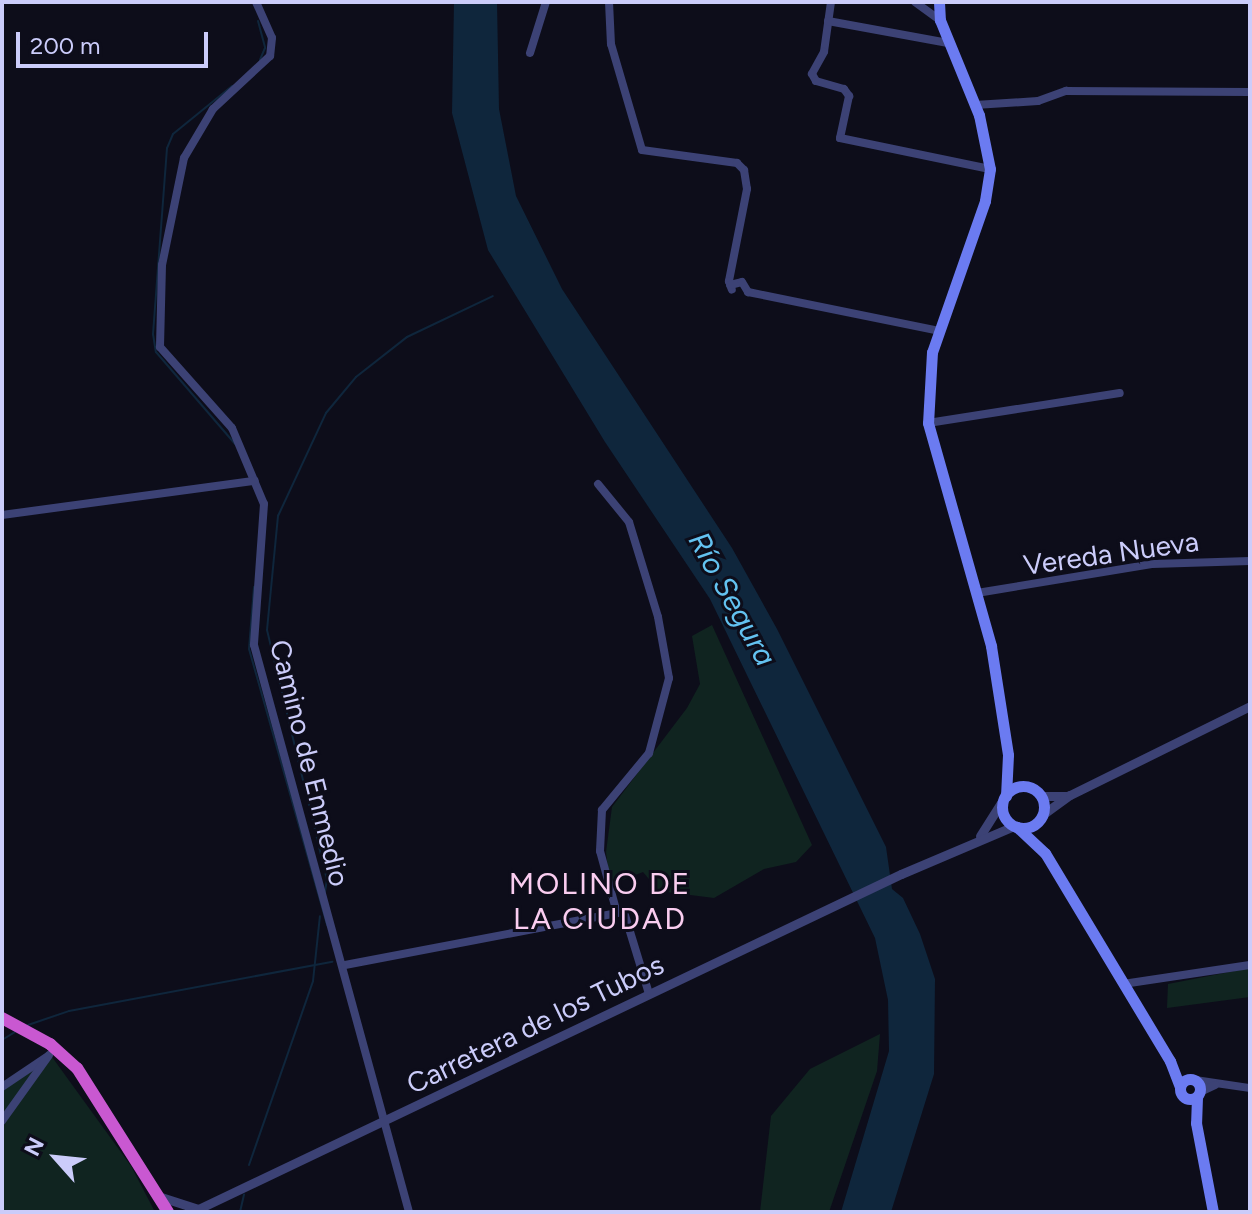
<!DOCTYPE html>
<html>
<head>
<meta charset="utf-8">
<style>
	body { margin:0 }
	#map { position:relative; width:1252px; height:1214px; overflow:hidden; background:#0d0d1a; font-family:Figtree,sans-serif }
	div>[style] { position:absolute }
	[style*='--x'] { left:calc(var(--x)*1px); top:calc(var(--y)*1px); width:calc(var(--w)*1px); rotate:calc(var(--a)*1deg) }
	.green>* { inset:0; background:#102420 }
	.water>* { inset:0; background:#0f263c }
	.stream>* { height:2px; margin:-1px; padding:0 1px; transform-origin:1px; border-radius:1px; background:#0f263c }
	.minor>* { height:8px; margin:-4px; padding:0 4px; transform-origin:4px; border-radius:4px; background:#3c4275 }
	.tertiary>* { height:9px; margin:-4.5px; padding:0 4.5px; transform-origin:4.5px; border-radius:4.5px; background:#3c4275 }
	.secondary>* { height:11px; margin:-5.5px; padding:0 5.5px; transform-origin:5.5px; border-radius:5.5px; background:#6b7bf1 }
	.secondary>.ring { margin:-5.5px; padding:0; box-sizing:content-box; background:none; border:11px solid #6b7bf1; border-radius:50% }
	.trunk>* { height:12px; margin:-6px; padding:0 6px; transform-origin:6px; border-radius:6px; background:#c958d1 }
	span { translate:-50% -50%; white-space:nowrap; text-align:center; line-height:1.15; -webkit-text-stroke:6px #0d0d1a; paint-order:stroke }
	.street-label { font-size:28px; color:#cbccfa }
	.water-label { font-size:30px; color:#63c2f0; font-style:italic }
	.neighbourhood-label { font-size:30px; color:#facdf0; letter-spacing:2px }
	.frame { position:absolute; inset:0; border:4px solid #cbccfa; pointer-events:none }
	.north { position:absolute; left:16px; top:1118px; width:80px; height:80px; -webkit-text-stroke:6px #0d0d1a; paint-order:stroke; rotate:297deg; font-size:22px; font-weight:700; line-height:32px; text-align:center; color:#cbccfa }
	.north::after { content:''; display:block; margin:auto; width:28px; height:36px; background:#cbccfa; clip-path:polygon(50% 0,100% 100%,50% 72%,0 100%) }
	.scale { position:absolute; left:16px; top:32px; width:192px; height:36px; box-sizing:border-box; border:4px solid #cbccfa; border-top:0; padding-left:10px; font-size:24px; line-height:28px; white-space:nowrap; color:#cbccfa; -webkit-text-stroke:6px #0d0d1a; paint-order:stroke }
</style>
</head>
<body>
<div id="map">
	<div class="green">
		<i style="clip-path:polygon(712px 625px,812px 845px,796px 862px,764px 869px,714px 898px,659px 891px,643px 872px,610px 885px,606px 852px,612px 807px,687px 708px,700px 684px,692px 636px)"></i>
		<i style="clip-path:polygon(1250px 968px,1250px 997px,1167px 1008px,1168px 984px)"></i>
		<i style="clip-path:polygon(880px 1034px,877px 1071px,829px 1212px,760px 1212px,771px 1116px,810px 1069px)"></i>
		<i style="clip-path:polygon(52px 1057px,131px 1166px,155px 1212px,2px 1212px,2px 1091px)"></i>
	</div>
	<div class="water">
		<i style="clip-path:polygon(454px 2px,497px 2px,499px 109px,516px 196px,562px 289px,732px 548px,777px 629px,886px 847px,892px 889px,903px 898px,920px 934px,935px 979px,934px 1074px,891px 1212px,841px 1212px,889px 1051px,888px 1000px,875px 938px,710px 599px,605px 442px,488px 250px,452px 113px)"></i>
	</div>
	<div class="stream">
		<i style="--x:258;--y:21;--w:28;--a:75"></i>
		<i style="--x:265;--y:48;--w:13;--a:113"></i>
		<i style="--x:232;--y:86;--w:76;--a:140.9"></i>
		<i style="--x:173;--y:134;--w:15;--a:113"></i>
		<i style="--x:167;--y:148;--w:187;--a:94.3"></i>
		<i style="--x:153;--y:334;--w:18;--a:81"></i>
		<i style="--x:156;--y:352;--w:121;--a:49.3"></i>
		<i style="--x:254;--y:587;--w:62;--a:94.6"></i>
		<i style="--x:249;--y:649;--w:287;--a:74.2"></i>
		<i style="--x:325;--y:892;--w:12;--a:-81"></i>
		<i style="--x:327;--y:880;--w:257;--a:-103.5"></i>
		<i style="--x:267;--y:630;--w:115;--a:-84.5"></i>
		<i style="--x:278;--y:516;--w:114;--a:-65"></i>
		<i style="--x:326;--y:413;--w:47;--a:-50.2"></i>
		<i style="--x:356;--y:377;--w:65;--a:-38.1"></i>
		<i style="--x:407;--y:337;--w:95;--a:-25.5"></i>
		<i style="--x:28;--y:1025;--w:43;--a:-18.9"></i>
		<i style="--x:69;--y:1011;--w:268;--a:-10.6"></i>
		<i style="--x:2;--y:1040;--w:15;--a:-32"></i>
		<i style="--x:249;--y:1165;--w:195;--a:-70.8"></i>
		<i style="--x:313;--y:981;--w:65;--a:-83.9"></i>
		<i style="--x:240;--y:1212;--w:18;--a:-77"></i>
	</div>
	<div class="minor">
		<i style="--x:256;--y:2;--w:39;--a:66"></i>
		<i style="--x:272;--y:38;--w:18;--a:96"></i>
		<i style="--x:270;--y:56;--w:78;--a:137.1"></i>
		<i style="--x:213;--y:109;--w:57;--a:120.6"></i>
		<i style="--x:184;--y:158;--w:109;--a:101.6"></i>
		<i style="--x:162;--y:265;--w:82;--a:91.4"></i>
		<i style="--x:160;--y:347;--w:108;--a:48.4"></i>
		<i style="--x:232;--y:428;--w:82;--a:67.2"></i>
		<i style="--x:264;--y:504;--w:141;--a:94.1"></i>
		<i style="--x:254;--y:645;--w:588;--a:74.71"></i>
		<i style="--x:609;--y:2;--w:42;--a:87.3"></i>
		<i style="--x:611;--y:44;--w:110;--a:73.7"></i>
		<i style="--x:642;--y:150;--w:96;--a:7.8"></i>
		<i style="--x:737;--y:163;--w:10;--a:45"></i>
		<i style="--x:744;--y:170;--w:19;--a:81"></i>
		<i style="--x:747;--y:189;--w:94;--a:101.1"></i>
		<i style="--x:729;--y:281;--w:9;--a:72"></i>
		<i style="--x:831;--y:2;--w:50;--a:98"></i>
		<i style="--x:824;--y:52;--w:25;--a:119"></i>
		<i style="--x:812;--y:74;--w:8;--a:60"></i>
		<i style="--x:816;--y:81;--w:29;--a:16"></i>
		<i style="--x:844;--y:89;--w:9;--a:54"></i>
		<i style="--x:849;--y:96;--w:43;--a:102.1"></i>
		<i style="--x:840;--y:138;--w:153;--a:11.7"></i>
		<i style="--x:915;--y:2;--w:31;--a:36"></i>
		<i style="--x:828;--y:21;--w:122;--a:10.4"></i>
		<i style="--x:530;--y:53;--w:53;--a:-72.6"></i>
		<i style="--x:975;--y:105;--w:63;--a:-3.6"></i>
		<i style="--x:1038;--y:101;--w:30;--a:-20"></i>
		<i style="--x:1066;--y:91;--w:184;--a:0.3"></i>
		<i style="--x:730;--y:285;--w:12;--a:-14"></i>
		<i style="--x:742;--y:282;--w:12;--a:59"></i>
		<i style="--x:748;--y:292;--w:195;--a:11.5"></i>
		<i style="--x:928;--y:423;--w:194;--a:-8.9"></i>
		<i style="--x:598;--y:484;--w:49;--a:50.8"></i>
		<i style="--x:629;--y:522;--w:99;--a:73"></i>
		<i style="--x:658;--y:617;--w:62;--a:79.8"></i>
		<i style="--x:669;--y:678;--w:78;--a:104.9"></i>
		<i style="--x:649;--y:753;--w:74;--a:129.5"></i>
		<i style="--x:602;--y:810;--w:41;--a:92.8"></i>
		<i style="--x:600;--y:851;--w:64;--a:74.7"></i>
		<i style="--x:2;--y:515;--w:255;--a:-7.7"></i>
		<i style="--x:977;--y:593;--w:177;--a:-9.4"></i>
		<i style="--x:1152;--y:564;--w:98;--a:-1.8"></i>
		<i style="--x:345;--y:965;--w:284;--a:-10.8"></i>
		<i style="--x:624;--y:912;--w:86;--a:73"></i>
		<i style="--x:1123;--y:984;--w:128;--a:-8.5"></i>
		<i style="--x:1195;--y:1080;--w:56;--a:8.3"></i>
		<i style="--x:2;--y:1087;--w:55;--a:-34"></i>
		<i style="--x:1200;--y:1092;--w:17;--a:-25"></i>
		<i style="--x:2;--y:1121;--w:81;--a:-54.5"></i>
	</div>
	<div class="tertiary">
		<i style="--x:1041;--y:796;--w:26;--a:0"></i>
		<i style="--x:1042;--y:815;--w:34;--a:-36"></i>
		<i style="--x:1070;--y:795;--w:201;--a:-26.3"></i>
		<i style="--x:980;--y:836;--w:45;--a:-57.7"></i>
		<i style="--x:161;--y:1197;--w:40;--a:18"></i>
		<i style="--x:192;--y:1212;--w:785;--a:-25.49"></i>
		<i style="--x:901;--y:874;--w:123;--a:-23"></i>
	</div>
	<div class="secondary">
		<i style="--x:939;--y:2;--w:18;--a:87"></i>
		<i style="--x:940;--y:20;--w:103;--a:67.7"></i>
		<i style="--x:979;--y:115;--w:55;--a:78.5"></i>
		<i style="--x:990;--y:169;--w:32;--a:99"></i>
		<i style="--x:985;--y:201;--w:160;--a:109.3"></i>
		<i style="--x:932;--y:352;--w:71;--a:93.2"></i>
		<i style="--x:928;--y:423;--w:232;--a:74.2"></i>
		<i style="--x:991;--y:646;--w:110;--a:81.1"></i>
		<i style="--x:1008;--y:755;--w:41;--a:92.8"></i>
		<i class="ring" style="left:1002px;top:786px;width:31px;height:31px"></i>
		<i style="--x:1017;--y:827;--w:38;--a:43"></i>
		<i style="--x:1045;--y:853;--w:243;--a:59"></i>
		<i style="--x:1170;--y:1061;--w:28;--a:69"></i>
		<i class="ring" style="left:1180px;top:1079px;width:9px;height:9px"></i>
		<i style="--x:1197;--y:1097;--w:26;--a:92"></i>
		<i style="--x:1196;--y:1123;--w:91;--a:79.2"></i>
	</div>
	<div class="trunk">
		<i style="--x:2;--y:1018;--w:55;--a:28.4"></i>
		<i style="--x:50;--y:1044;--w:36;--a:42"></i>
		<i style="--x:77;--y:1068;--w:170;--a:57.7"></i>
	</div>
	<div class="street-label">
		<span style="left:1111px;top:553px;rotate:-8deg">Vereda Nueva</span>
		<span style="left:310px;top:763px;rotate:76deg">Camino de Enmedio</span>
		<span style="left:535px;top:1024px;rotate:-26deg">Carretera de los Tubos</span>
	</div>
	<div class="water-label">
		<span style="left:732px;top:599px;rotate:61deg">Río Segura</span>
	</div>
	<div class="neighbourhood-label">
		<span style="left:600px;top:901px">MOLINO DE<br>LA CIUDAD</span>
	</div>
	<div class="frame"></div>
	<div class="north">N</div>
	<div class="scale">200 m</div>
</div>
</body>
</html>
